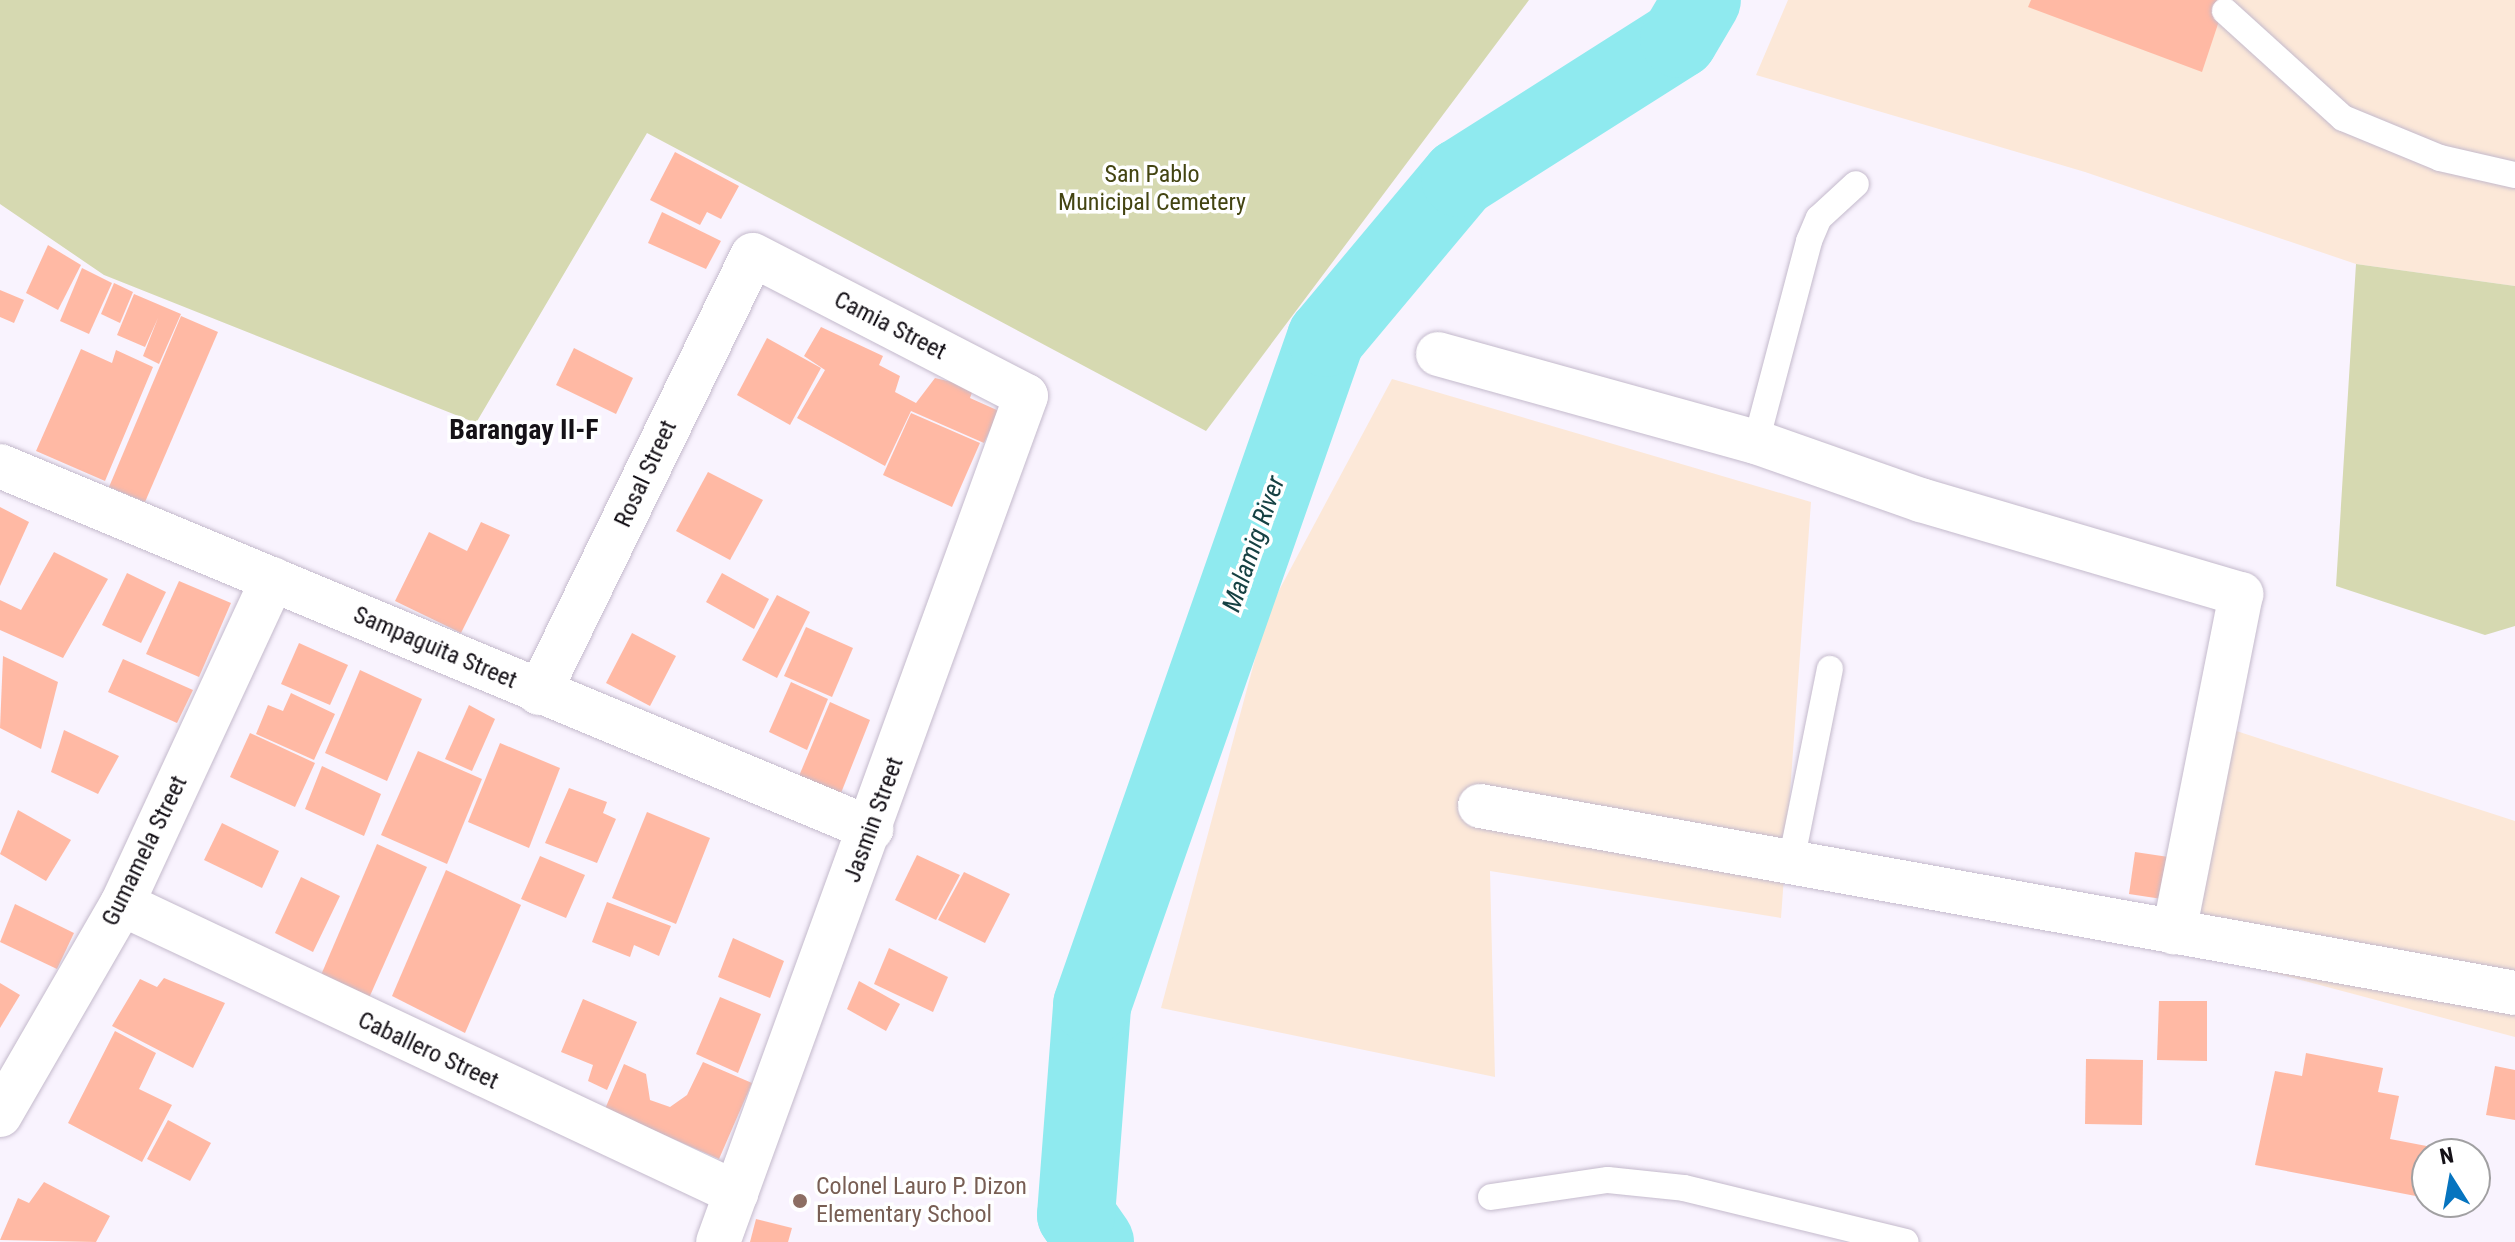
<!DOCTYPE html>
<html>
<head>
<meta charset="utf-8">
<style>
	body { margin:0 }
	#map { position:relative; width:2515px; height:1242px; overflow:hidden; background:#f9f3fe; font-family:"Roboto Condensed",sans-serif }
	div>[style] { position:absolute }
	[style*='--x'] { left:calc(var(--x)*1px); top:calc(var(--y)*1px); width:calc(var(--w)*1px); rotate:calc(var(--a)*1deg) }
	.industrial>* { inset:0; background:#fce8d8 }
	.green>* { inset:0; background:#d6d9b1 }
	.river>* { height:78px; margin:-39px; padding:0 39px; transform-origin:39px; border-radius:39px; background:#8feaef }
	.building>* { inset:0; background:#ffb9a4 }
	.roads { filter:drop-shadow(0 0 2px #c4bacc) drop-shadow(0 0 2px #c4bacc) }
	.lane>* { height:26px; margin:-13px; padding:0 13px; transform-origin:13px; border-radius:13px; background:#fff }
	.street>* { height:44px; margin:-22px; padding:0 22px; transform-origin:22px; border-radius:22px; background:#fff }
	.dots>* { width:22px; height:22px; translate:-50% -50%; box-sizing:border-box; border:4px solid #fff; border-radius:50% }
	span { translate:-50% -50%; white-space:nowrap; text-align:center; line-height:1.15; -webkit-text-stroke:7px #fff; paint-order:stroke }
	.park-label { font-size:24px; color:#434411 }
	.street-label { font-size:24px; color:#151117 }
	.education-label { font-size:24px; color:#785e54 }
	.left { translate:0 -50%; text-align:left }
	.water-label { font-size:26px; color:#164143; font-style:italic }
	.quarter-label { font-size:28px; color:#151117; font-weight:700 }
	.north { position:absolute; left:2411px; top:1138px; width:80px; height:80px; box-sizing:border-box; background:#fff; border:2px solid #a1a0a2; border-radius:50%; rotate:349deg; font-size:22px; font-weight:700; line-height:32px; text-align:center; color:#151117 }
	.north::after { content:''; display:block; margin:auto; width:28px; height:36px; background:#0674bf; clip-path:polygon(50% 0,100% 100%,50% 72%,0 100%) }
</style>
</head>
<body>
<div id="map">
	<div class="industrial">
		<i style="clip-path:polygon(1788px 0,2515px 0,2515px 286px,2356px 264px,2085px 172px,1756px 75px)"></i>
		<i style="clip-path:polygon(1392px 379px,1811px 502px,1781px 918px,1490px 871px,1495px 1077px,1161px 1008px,1268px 611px)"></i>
		<i style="clip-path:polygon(2221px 726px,2515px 821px,2515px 1037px,2173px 946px)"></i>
	</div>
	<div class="green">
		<i style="clip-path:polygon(0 0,1529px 0,1206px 431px,647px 133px,476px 423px,104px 275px,0 204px)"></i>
		<i style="clip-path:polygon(2356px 264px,2515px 286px,2515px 626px,2485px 635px,2336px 586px)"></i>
	</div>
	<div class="river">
		<i style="--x:1095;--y:1242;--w:33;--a:-125"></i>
		<i style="--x:1076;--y:1215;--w:211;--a:-85.6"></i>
		<i style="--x:1092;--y:1005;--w:707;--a:-70.67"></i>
		<i style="--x:1326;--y:338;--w:209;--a:-50.1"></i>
		<i style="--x:1460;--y:178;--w:259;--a:-32.4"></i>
		<i style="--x:1679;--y:39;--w:45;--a:-59.5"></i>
	</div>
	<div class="building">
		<i style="clip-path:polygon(2031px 0,2226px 0,2202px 72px,2028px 7px)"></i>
		<i style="clip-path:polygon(675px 152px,739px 186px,721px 219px,707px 212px,700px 225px,650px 200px)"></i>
		<i style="clip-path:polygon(662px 212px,721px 241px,706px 269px,648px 243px)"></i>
		<i style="clip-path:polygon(48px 245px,81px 265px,58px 310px,26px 293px)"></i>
		<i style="clip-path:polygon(82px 268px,112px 283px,89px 334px,60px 321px)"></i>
		<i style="clip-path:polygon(114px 283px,133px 292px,120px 323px,101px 314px)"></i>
		<i style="clip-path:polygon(0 290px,24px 300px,14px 323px,0 317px)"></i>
		<i style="clip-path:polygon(134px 294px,181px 314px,159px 364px,143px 356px,158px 318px,145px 347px,117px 335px)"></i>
		<i style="clip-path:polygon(181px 316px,218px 332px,145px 502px,109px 487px)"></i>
		<i style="clip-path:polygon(821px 327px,883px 356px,879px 365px,900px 376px,895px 392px,916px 403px,935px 378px,974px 387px,970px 398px,999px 411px,984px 443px,911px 411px,885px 466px,797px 418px,825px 370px,804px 356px)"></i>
		<i style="clip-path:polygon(767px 338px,821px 368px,790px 425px,737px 395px)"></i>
		<i style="clip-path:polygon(574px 348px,633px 378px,616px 414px,556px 385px)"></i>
		<i style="clip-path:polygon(81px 349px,112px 363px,116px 350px,153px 367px,105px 481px,36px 451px)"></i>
		<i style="clip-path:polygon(911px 413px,980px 443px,952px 507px,883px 475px)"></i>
		<i style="clip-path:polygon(708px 472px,763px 500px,730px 560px,676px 531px)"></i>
		<i style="clip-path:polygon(0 507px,29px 522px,0 586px)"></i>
		<i style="clip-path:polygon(481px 522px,510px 535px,461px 633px,395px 601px,429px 532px,467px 551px)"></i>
		<i style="clip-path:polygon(54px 552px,108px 579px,63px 658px,0 630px,0 600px,21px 610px)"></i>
		<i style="clip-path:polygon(127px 573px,166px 592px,141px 643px,102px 625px)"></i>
		<i style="clip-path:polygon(722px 573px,769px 599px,754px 629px,706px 602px)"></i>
		<i style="clip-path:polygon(179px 581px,231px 603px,199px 677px,146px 654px)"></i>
		<i style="clip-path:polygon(777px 595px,810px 612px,777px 678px,742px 660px)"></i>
		<i style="clip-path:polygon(806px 627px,853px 648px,832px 697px,784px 676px)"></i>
		<i style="clip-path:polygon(632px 633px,676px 656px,650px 706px,606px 683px)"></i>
		<i style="clip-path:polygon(299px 643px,348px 665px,330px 705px,281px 684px)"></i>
		<i style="clip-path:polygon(3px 656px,58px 682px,41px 749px,0 728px)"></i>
		<i style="clip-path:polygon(123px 659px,193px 690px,177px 723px,108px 692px)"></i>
		<i style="clip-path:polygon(360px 670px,422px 699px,387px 781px,325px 753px)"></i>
		<i style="clip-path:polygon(791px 682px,828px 699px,807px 750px,769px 732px)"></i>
		<i style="clip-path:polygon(291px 693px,335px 714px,314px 760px,256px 734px,268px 705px,283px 711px)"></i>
		<i style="clip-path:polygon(830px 702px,870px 720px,841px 793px,799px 776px)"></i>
		<i style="clip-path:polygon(469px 705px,495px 719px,472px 771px,445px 759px)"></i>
		<i style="clip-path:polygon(64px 730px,119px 756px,98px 794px,51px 772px)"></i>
		<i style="clip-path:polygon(250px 733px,315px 763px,295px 807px,230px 777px)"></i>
		<i style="clip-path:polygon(500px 743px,560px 768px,529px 848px,468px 822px)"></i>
		<i style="clip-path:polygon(418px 751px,482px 779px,447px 864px,381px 835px)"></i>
		<i style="clip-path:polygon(322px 766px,381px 794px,364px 836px,305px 809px)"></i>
		<i style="clip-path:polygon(569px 788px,607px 802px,603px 813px,616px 819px,597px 863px,545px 843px)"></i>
		<i style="clip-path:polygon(18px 810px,71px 840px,46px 881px,0 854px)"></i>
		<i style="clip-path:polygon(647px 812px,710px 838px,676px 924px,612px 898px)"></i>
		<i style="clip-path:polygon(222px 823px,279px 851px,262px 888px,204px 860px)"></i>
		<i style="clip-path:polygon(377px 844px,427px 867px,369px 998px,321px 975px)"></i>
		<i style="clip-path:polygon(2135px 852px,2182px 859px,2175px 901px,2129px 894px)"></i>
		<i style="clip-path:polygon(917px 855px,960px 875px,936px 920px,895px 900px)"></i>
		<i style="clip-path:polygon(540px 856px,585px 875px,566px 918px,521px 899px)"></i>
		<i style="clip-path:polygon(446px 870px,521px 905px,465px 1033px,392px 996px)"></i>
		<i style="clip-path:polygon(964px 872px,1010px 894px,985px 943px,938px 920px)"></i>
		<i style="clip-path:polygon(301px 877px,340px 896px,313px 952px,275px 933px)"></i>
		<i style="clip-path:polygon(607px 902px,671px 926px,659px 956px,634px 945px,630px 957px,592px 942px)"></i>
		<i style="clip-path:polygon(15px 904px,74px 933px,57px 969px,0 942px)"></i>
		<i style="clip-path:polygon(733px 938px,784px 961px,770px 998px,718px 977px)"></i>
		<i style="clip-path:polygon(889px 948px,948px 977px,933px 1012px,874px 984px)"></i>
		<i style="clip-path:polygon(164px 978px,225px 1003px,193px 1068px,112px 1026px,140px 979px,157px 987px)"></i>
		<i style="clip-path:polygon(859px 981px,900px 1004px,886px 1031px,847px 1009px)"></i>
		<i style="clip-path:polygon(0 983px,20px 995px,0 1028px)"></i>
		<i style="clip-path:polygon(720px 997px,761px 1014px,738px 1073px,696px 1054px)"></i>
		<i style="clip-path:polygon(583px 999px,637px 1022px,607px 1090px,588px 1081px,593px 1065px,561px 1052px)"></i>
		<i style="clip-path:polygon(2159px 1001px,2207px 1001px,2207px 1061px,2157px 1060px)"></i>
		<i style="clip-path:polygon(115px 1031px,156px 1053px,139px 1089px,172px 1105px,142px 1162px,68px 1123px)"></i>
		<i style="clip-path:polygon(2306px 1053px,2383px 1068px,2378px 1092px,2399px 1096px,2390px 1139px,2437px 1148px,2427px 1154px,2426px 1198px,2255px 1165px,2275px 1071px,2302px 1076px)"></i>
		<i style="clip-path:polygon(2086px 1059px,2143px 1060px,2142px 1125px,2085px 1124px)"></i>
		<i style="clip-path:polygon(703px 1062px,752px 1083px,719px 1159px,605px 1109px,624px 1064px,646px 1074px,650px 1100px,670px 1107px,687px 1095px)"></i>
		<i style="clip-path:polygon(2495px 1066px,2515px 1070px,2515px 1120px,2486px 1115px)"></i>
		<i style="clip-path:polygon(168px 1120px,211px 1143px,190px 1181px,147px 1159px)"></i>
		<i style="clip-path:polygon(44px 1182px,110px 1216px,96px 1242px,0 1240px,18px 1198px,29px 1203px)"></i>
		<i style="clip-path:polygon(756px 1219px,792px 1228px,788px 1242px,750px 1242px)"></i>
	</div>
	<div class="roads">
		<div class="lane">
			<i style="--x:2225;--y:11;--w:159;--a:42.2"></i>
			<i style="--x:2343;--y:118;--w:105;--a:22.4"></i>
			<i style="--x:2440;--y:158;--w:77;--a:12.8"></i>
			<i style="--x:1756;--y:442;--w:208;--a:-75.2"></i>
			<i style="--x:1809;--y:241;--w:25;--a:-67"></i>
			<i style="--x:1819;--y:218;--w:50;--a:-42.6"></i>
			<i style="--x:1791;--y:862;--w:197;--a:-78.6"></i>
			<i style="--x:1491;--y:1197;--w:118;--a:-8.3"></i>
			<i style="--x:1608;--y:1180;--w:76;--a:6"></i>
			<i style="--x:1684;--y:1188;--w:228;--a:13.7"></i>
		</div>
		<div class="street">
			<i style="--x:1438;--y:354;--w:330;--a:15.5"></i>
			<i style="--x:1756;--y:442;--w:175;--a:19.4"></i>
			<i style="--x:1921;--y:500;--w:334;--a:16.4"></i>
			<i style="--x:2241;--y:594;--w:345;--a:101.2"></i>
			<i style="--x:0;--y:466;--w:944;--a:22.62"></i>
			<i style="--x:539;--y:693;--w:487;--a:-64"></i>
			<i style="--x:753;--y:255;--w:307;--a:27.3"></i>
			<i style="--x:1026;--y:396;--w:900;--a:110"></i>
			<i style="--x:1480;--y:806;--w:1052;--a:10.24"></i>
			<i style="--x:122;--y:904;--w:679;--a:25.21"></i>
			<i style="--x:0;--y:1115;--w:244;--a:-60"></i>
			<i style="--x:122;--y:904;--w:358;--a:-65.1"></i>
		</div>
	</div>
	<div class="dots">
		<i style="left:800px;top:1201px;background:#8d6e63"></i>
	</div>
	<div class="park-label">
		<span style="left:1152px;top:189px">San Pablo<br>Municipal Cemetery</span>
	</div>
	<div class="street-label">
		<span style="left:890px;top:326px;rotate:27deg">Camia Street</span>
		<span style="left:646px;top:474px;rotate:-65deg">Rosal Street</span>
		<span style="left:435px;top:648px;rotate:23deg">Sampaguita Street</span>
		<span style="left:874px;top:820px;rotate:-70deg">Jasmin Street</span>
		<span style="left:145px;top:851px;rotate:-64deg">Gumamela Street</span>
		<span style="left:428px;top:1051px;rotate:25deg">Caballero Street</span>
	</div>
	<div class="education-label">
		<span class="left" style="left:816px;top:1201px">Colonel Lauro P. Dizon<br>Elementary School</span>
	</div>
	<div class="water-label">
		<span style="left:1254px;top:544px;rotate:-71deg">Malamig River</span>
	</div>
	<div class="quarter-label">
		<span style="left:524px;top:430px">Barangay II-F</span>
	</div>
	<div class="north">N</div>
</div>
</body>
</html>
